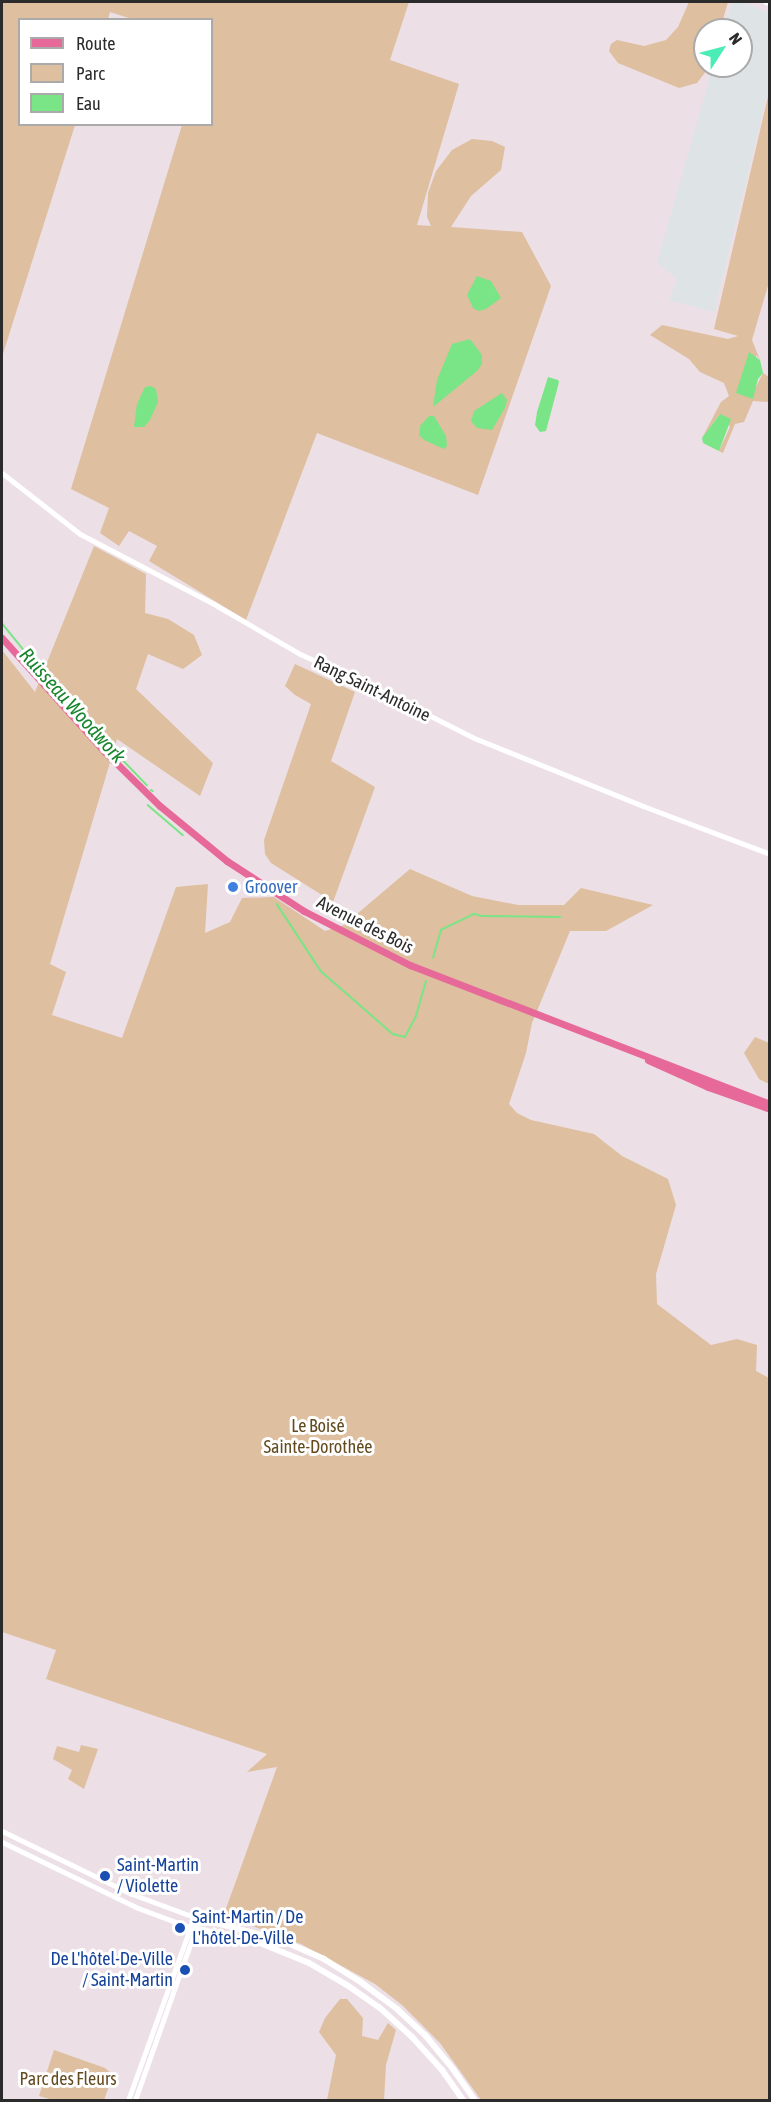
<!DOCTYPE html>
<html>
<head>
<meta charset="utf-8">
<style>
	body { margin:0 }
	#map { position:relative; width:771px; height:2102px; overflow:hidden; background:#ecdfe6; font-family:"Asap Condensed",sans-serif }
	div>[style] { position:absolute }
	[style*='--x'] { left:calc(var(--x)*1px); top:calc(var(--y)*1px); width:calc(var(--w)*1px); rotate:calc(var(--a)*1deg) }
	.industrial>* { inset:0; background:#dee4e5 }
	.green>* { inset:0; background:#debf9f }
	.water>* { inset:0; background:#7ae586 }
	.stream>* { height:1.5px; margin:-0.75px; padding:0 0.75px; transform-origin:0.75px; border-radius:0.75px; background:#7ae586 }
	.tertiary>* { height:5px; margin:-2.5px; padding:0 2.5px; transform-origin:2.5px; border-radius:2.5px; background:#fff }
	.secondary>* { height:6px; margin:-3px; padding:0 3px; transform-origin:3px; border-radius:3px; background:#fff }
	.primary>* { height:7px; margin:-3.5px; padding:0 3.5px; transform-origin:3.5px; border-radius:3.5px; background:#e6699a }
	.dots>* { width:16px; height:16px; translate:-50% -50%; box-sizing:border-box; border:3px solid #fff; border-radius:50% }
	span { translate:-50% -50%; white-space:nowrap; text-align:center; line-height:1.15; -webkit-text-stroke:6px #fff; paint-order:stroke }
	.street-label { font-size:18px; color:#2b2b2b }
	.shop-label { font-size:18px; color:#366cbe }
	.left { translate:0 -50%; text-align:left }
	.park-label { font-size:18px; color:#634b20 }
	.transit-label { font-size:18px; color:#164399 }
	.right { translate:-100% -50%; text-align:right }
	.water-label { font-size:20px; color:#17852c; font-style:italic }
	.frame { position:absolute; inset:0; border:3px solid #2b2b2b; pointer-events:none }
	.legend { position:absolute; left:18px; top:18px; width:195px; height:108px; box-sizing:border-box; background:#fff; border:2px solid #aaa; margin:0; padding:8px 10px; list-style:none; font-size:18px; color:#2b2b2b }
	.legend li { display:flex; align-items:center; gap:12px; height:30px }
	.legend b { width:30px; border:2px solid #aaa }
	.north { position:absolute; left:693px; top:18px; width:60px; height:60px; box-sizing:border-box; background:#fff; border:2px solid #aaa; border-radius:50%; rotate:54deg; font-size:16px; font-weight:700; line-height:24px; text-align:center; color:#2b2b2b }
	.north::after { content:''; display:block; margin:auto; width:21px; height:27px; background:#4becb5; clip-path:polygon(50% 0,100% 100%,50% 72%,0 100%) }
</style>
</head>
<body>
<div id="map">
	<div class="industrial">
		<i style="clip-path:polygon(732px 2px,744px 2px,769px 13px,770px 83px,714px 312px,669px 300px,677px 279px,657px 263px,713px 66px,741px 66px,741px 30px,724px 30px)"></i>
	</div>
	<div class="green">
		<i style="clip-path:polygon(2px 2px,409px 2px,390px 60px,459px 84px,417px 225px,431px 226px,427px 217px,428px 193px,436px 171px,452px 150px,472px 139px,492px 141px,505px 147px,501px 170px,471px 196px,451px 227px,522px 232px,551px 286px,478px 495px,317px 433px,246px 620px,149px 561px,157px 546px,129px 531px,119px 546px,100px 533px,109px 508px,71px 489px,182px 125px,212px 124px,212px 20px,132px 19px,110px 12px,108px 19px,20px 20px,20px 124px,75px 125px,2px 357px)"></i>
		<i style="clip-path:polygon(689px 2px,728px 2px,720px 30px,705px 30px,705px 66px,710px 66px,697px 83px,679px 88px,618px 63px,609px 51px,611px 44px,617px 40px,644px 46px,666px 40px,678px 27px)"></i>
		<i style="clip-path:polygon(769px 92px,769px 282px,752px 340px,760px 360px,756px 355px,756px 387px,763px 373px,769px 377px,769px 402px,753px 401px,744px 422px,735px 424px,723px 453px,719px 451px,730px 427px,720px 414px,702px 438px,721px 402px,729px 396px,724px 383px,700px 372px,689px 359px,650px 335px,662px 325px,728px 339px,738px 336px,714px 329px)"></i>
		<i style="clip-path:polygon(94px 546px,146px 574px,145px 613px,168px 619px,194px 635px,202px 655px,183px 669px,148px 654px,136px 689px,213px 763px,200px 796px,117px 739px,50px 964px,66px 972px,52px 1015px,122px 1038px,176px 887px,208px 884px,205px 933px,230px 922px,242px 898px,274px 897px,325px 931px,344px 925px,410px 869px,472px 896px,518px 905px,564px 905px,581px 888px,653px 905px,606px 931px,570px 931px,532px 1023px,526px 1053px,509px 1104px,517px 1113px,531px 1120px,594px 1134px,622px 1156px,668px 1179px,676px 1205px,656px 1274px,657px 1304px,711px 1345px,737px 1339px,757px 1345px,756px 1371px,769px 1378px,769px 2100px,481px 2100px,440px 2043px,402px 2005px,375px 1984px,301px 1944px,250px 1925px,223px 1917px,277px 1767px,247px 1772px,267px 1754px,46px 1679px,56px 1650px,2px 1632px,2px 650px,35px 692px)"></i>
		<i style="clip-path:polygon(295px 664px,355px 692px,331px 761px,375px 787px,333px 902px,271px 863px,265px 854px,264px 840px,311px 704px,295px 695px,285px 686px)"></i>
		<i style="clip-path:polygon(755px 1037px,769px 1043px,769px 1084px,759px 1079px,744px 1053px)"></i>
		<i style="clip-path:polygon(81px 1745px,98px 1749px,84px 1789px,68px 1779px,72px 1770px,53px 1759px,57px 1746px,79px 1752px)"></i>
		<i style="clip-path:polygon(340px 1999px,347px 1999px,363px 2018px,362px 2036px,378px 2040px,388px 2023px,396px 2030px,386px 2065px,384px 2100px,327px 2100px,336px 2055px,319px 2032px,325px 2018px)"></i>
		<i style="clip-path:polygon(54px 2050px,105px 2068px,113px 2075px,104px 2100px,53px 2100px,39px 2096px)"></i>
	</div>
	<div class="water">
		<i style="clip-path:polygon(477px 276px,491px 281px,501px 298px,486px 309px,479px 311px,473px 308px,467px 295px)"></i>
		<i style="clip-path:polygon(470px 339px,482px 355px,482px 364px,477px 371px,433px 407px,437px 380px,452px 344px)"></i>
		<i style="clip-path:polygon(749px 352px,760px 360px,763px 373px,758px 379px,753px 399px,736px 393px)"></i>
		<i style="clip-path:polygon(548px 377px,558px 380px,559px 382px,546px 431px,540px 432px,535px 425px,537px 412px)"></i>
		<i style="clip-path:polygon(151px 386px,156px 389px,158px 402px,150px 420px,144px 427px,134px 427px,137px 404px,145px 387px)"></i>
		<i style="clip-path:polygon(502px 393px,507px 400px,505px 408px,492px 430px,477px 428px,471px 421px,474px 411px)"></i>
		<i style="clip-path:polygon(720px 414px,731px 419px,719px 451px,703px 443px,702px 438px)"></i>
		<i style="clip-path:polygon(429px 416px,434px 416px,446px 436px,447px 446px,444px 449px,424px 440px,419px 435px,420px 426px)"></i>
	</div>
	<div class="stream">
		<i style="--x:2;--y:623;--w:97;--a:50.9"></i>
		<i style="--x:63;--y:698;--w:121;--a:46"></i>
		<i style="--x:151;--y:790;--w:2;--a:27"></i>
		<i style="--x:148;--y:805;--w:46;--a:40.6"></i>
		<i style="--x:277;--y:904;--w:80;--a:56.7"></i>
		<i style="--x:321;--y:971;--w:96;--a:41.2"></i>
		<i style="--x:393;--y:1034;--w:12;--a:14"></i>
		<i style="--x:405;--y:1037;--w:24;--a:-62"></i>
		<i style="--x:416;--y:1016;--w:36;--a:-74"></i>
		<i style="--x:433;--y:958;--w:29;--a:-74"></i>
		<i style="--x:441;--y:930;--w:37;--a:-26"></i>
		<i style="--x:474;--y:914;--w:9;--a:13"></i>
		<i style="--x:483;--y:916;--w:77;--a:0.7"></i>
	</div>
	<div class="tertiary">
		<i style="--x:2;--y:473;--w:99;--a:38"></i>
		<i style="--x:80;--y:534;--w:149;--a:27.6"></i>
		<i style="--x:212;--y:603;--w:102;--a:30.1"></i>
		<i style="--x:300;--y:654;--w:78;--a:24.3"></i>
		<i style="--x:371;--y:686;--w:115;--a:26.8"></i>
		<i style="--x:474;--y:738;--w:182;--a:21.9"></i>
		<i style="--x:643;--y:806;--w:136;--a:20.7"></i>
		<i style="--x:2;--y:1831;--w:144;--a:25.9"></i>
		<i style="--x:132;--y:1894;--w:66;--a:20.4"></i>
		<i style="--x:194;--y:1917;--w:195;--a:109.8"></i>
		<i style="--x:2;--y:1842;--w:151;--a:25.9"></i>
		<i style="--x:138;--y:1908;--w:54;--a:20.4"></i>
		<i style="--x:135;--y:2100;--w:192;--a:-70.5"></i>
	</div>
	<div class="secondary">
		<i style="--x:766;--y:2;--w:4;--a:14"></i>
		<i style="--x:194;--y:1917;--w:92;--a:15.1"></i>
		<i style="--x:283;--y:1941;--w:45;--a:23.7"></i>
		<i style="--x:324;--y:1959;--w:40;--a:32"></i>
		<i style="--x:358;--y:1980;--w:49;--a:36.6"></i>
		<i style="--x:397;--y:2009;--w:38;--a:43"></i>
		<i style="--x:425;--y:2035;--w:44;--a:50.5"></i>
		<i style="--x:453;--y:2069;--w:38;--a:55"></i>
		<i style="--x:189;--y:1927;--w:73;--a:12.7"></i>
		<i style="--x:260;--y:1943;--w:53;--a:22.2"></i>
		<i style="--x:309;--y:1963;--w:44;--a:30.1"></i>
		<i style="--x:347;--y:1985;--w:39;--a:35"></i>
		<i style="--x:379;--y:2007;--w:45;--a:42.3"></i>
		<i style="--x:412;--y:2037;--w:45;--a:47.7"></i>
		<i style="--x:442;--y:2070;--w:37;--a:55"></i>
	</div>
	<div class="primary">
		<i style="--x:2;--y:638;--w:152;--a:47.9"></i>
		<i style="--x:104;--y:751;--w:78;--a:44.5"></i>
		<i style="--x:160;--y:806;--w:87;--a:39.4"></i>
		<i style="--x:227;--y:861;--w:92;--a:33"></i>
		<i style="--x:304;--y:911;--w:119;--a:27"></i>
		<i style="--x:410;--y:965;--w:386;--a:21.1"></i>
		<i style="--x:648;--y:1060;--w:66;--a:24.2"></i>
		<i style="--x:708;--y:1087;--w:66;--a:19.5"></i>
	</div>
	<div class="dots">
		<i style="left:233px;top:887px;background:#3f7fe0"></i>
		<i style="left:105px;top:1876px;background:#1a4fb4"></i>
		<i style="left:180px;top:1928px;background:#1a4fb4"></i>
		<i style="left:185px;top:1970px;background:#1a4fb4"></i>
	</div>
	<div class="street-label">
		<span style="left:372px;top:689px;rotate:26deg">Rang Saint-Antoine</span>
		<span style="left:365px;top:925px;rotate:27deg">Avenue des Bois</span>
	</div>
	<div class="shop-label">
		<span class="left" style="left:245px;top:887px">Groover</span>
	</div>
	<div class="park-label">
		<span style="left:318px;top:1437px">Le Boisé<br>Sainte-Dorothée</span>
		<span style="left:68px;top:2079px">Parc des Fleurs</span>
	</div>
	<div class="transit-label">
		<span class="left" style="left:117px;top:1876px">Saint-Martin<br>/ Violette</span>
		<span class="left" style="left:192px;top:1928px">Saint-Martin / De<br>L'hôtel-De-Ville</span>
		<span class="right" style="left:173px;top:1970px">De L'hôtel-De-Ville<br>/ Saint-Martin</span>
	</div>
	<div class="water-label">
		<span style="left:73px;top:705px;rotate:48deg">Ruisseau Woodwork</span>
	</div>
	<div class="frame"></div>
	<ul class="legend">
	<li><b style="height:8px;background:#e6699a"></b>Route</li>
	<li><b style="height:16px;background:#debf9f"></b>Parc</li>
	<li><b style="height:16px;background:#7ae586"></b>Eau</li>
	</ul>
	<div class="north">N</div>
</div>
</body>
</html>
